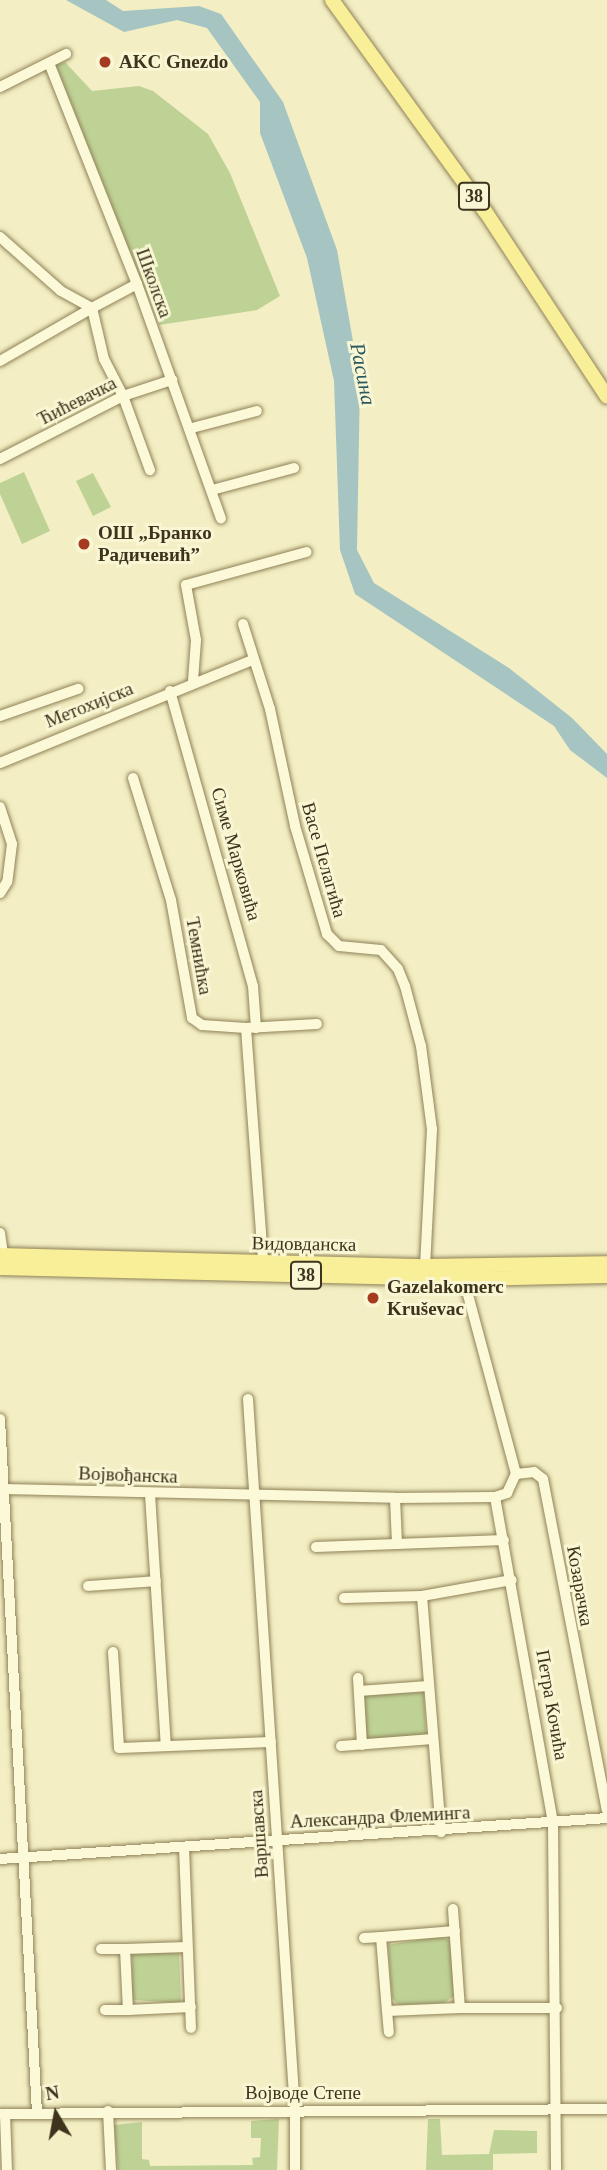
<!DOCTYPE html>
<html>
<head>
<meta charset="utf-8">
<style>
	body { margin:0 }
	#map { position:relative; width:607px; height:2170px; overflow:hidden; background:#f3eec3; font-family:Georgia,serif }
	div>[style] { position:absolute }
	[style*='--x'] { left:calc(var(--x)*1px); top:calc(var(--y)*1px); width:calc(var(--w)*1px); rotate:calc(var(--a)*1deg) }
	.green>* { inset:0; background:#bfd296 }
	.water>* { inset:0; background:#a6c5c2 }
	.roads { filter:drop-shadow(0 0 2px #8f8158) drop-shadow(0 0 2px #8f8158) }
	.minor>* { height:10px; margin:-5px; padding:0 5px; transform-origin:5px; border-radius:5px; background:#fcf9d8 }
	.major>* { height:14px; margin:-7px; padding:0 7px; transform-origin:7px; border-radius:7px; background:#f9ef98 }
	.dots>* { width:19px; height:19px; translate:-50% -50%; box-sizing:border-box; border:4px solid #f9f6d4; border-radius:50% }
	span { translate:-50% -50%; white-space:nowrap; text-align:center; line-height:1.15; -webkit-text-stroke:6px #f9f6d4; paint-order:stroke }
	.shield-label span { padding:2px 5px; background:#f9f6d4; border:2px solid; border-radius:5px; -webkit-text-stroke-width:0 }
	.shield-label { font-size:18px; color:#3e341d; font-weight:700 }
	.poi-label { font-size:19px; color:#3e341d; font-weight:700 }
	.left { translate:0 -50%; text-align:left }
	.street-label { font-size:19px; color:#3e341d }
	.water-label { font-size:21px; color:#2b585f; font-style:italic }
	.north { position:absolute; left:21px; top:2079px; width:70px; height:70px; -webkit-text-stroke:5px #f9f6d4; paint-order:stroke; rotate:350deg; font-size:19px; font-weight:700; line-height:28px; text-align:center; color:#3e341d }
	.north::after { content:''; display:block; margin:auto; width:24px; height:32px; background:#3e341d; clip-path:polygon(50% 0,100% 100%,50% 72%,0 100%) }
</style>
</head>
<body>
<div id="map">
	<div class="green">
		<i style="clip-path:polygon(65px 62px,92px 91px,139px 86px,153px 91px,208px 134px,230px 173px,280px 296px,257px 310px,159px 325px,56px 65px)"></i>
		<i style="clip-path:polygon(24px 472px,50px 531px,22px 544px,0 494px,0 483px)"></i>
		<i style="clip-path:polygon(93px 473px,111px 507px,93px 516px,76px 481px)"></i>
		<i style="clip-path:polygon(424px 1692px,426px 1737px,366px 1740px,364px 1695px)"></i>
		<i style="clip-path:polygon(442px 1936px,450px 1941px,454px 1996px,444px 2003px,398px 2005px,392px 1998px,388px 1945px)"></i>
		<i style="clip-path:polygon(132px 1953px,179px 1953px,181px 2003px,132px 2000px)"></i>
		<i style="clip-path:polygon(279px 2119px,277px 2170px,118px 2170px,114px 2125px,142px 2122px,142px 2159px,149px 2160px,150px 2166px,253px 2165px,252px 2158px,260px 2157px,261px 2138px,251px 2138px,251px 2121px)"></i>
		<i style="clip-path:polygon(428px 2119px,440px 2119px,442px 2155px,489px 2154px,494px 2130px,537px 2131px,537px 2153px,493px 2154px,493px 2170px,426px 2170px)"></i>
	</div>
	<div class="water">
		<i style="clip-path:polygon(66px 0,106px 0,123px 11px,199px 6px,221px 14px,283px 102px,337px 250px,360px 381px,357px 550px,374px 583px,509px 668px,572px 718px,607px 754px,607px 778px,570px 750px,554px 726px,355px 594px,340px 550px,334px 381px,307px 258px,260px 133px,260px 102px,207px 28px,177px 20px,124px 32px)"></i>
	</div>
	<div class="roads">
		<div class="minor">
			<i style="--x:49;--y:63;--w:238;--a:68.3"></i>
			<i style="--x:137;--y:284;--w:249;--a:70.3"></i>
			<i style="--x:0;--y:87;--w:74;--a:-26.6"></i>
			<i style="--x:0;--y:237;--w:81;--a:41.5"></i>
			<i style="--x:61;--y:291;--w:35;--a:29"></i>
			<i style="--x:92;--y:308;--w:51;--a:-28.1"></i>
			<i style="--x:0;--y:361;--w:106;--a:-29.9"></i>
			<i style="--x:92;--y:308;--w:52;--a:76.8"></i>
			<i style="--x:104;--y:359;--w:42;--a:62.8"></i>
			<i style="--x:123;--y:396;--w:79;--a:70"></i>
			<i style="--x:192;--y:428;--w:67;--a:-14.7"></i>
			<i style="--x:0;--y:459;--w:138;--a:-27.1"></i>
			<i style="--x:123;--y:396;--w:52;--a:-18.1"></i>
			<i style="--x:212;--y:490;--w:85;--a:-15"></i>
			<i style="--x:243;--y:624;--w:89;--a:72.4"></i>
			<i style="--x:270;--y:709;--w:120;--a:77.9"></i>
			<i style="--x:295;--y:826;--w:113;--a:73.5"></i>
			<i style="--x:327;--y:934;--w:17;--a:45"></i>
			<i style="--x:339;--y:946;--w:42;--a:5.4"></i>
			<i style="--x:381;--y:950;--w:25;--a:48"></i>
			<i style="--x:398;--y:969;--w:18;--a:68"></i>
			<i style="--x:405;--y:986;--w:62;--a:75.1"></i>
			<i style="--x:421;--y:1046;--w:84;--a:82.5"></i>
			<i style="--x:432;--y:1129;--w:137;--a:92.9"></i>
			<i style="--x:193;--y:681;--w:41;--a:-85.8"></i>
			<i style="--x:196;--y:640;--w:56;--a:-100.3"></i>
			<i style="--x:186;--y:585;--w:125;--a:-15.3"></i>
			<i style="--x:170;--y:691;--w:306;--a:74.3"></i>
			<i style="--x:253;--y:986;--w:42;--a:85.9"></i>
			<i style="--x:0;--y:716;--w:83;--a:-19.1"></i>
			<i style="--x:0;--y:763;--w:273;--a:-22.2"></i>
			<i style="--x:133;--y:778;--w:128;--a:72.7"></i>
			<i style="--x:171;--y:900;--w:120;--a:79.9"></i>
			<i style="--x:192;--y:1018;--w:12;--a:35"></i>
			<i style="--x:202;--y:1025;--w:44;--a:3.9"></i>
			<i style="--x:246;--y:1028;--w:71;--a:-3.2"></i>
			<i style="--x:0;--y:807;--w:39;--a:72"></i>
			<i style="--x:12;--y:844;--w:38;--a:97"></i>
			<i style="--x:7;--y:882;--w:13;--a:122"></i>
			<i style="--x:246;--y:1028;--w:235;--a:85.8"></i>
			<i style="--x:0;--y:1233;--w:29;--a:82"></i>
			<i style="--x:248;--y:1399;--w:713;--a:86.22"></i>
			<i style="--x:295;--y:2110;--w:60;--a:90"></i>
			<i style="--x:0;--y:1419;--w:696;--a:86.95"></i>
			<i style="--x:516;--y:1474;--w:18;--a:-6"></i>
			<i style="--x:534;--y:1472;--w:11;--a:38"></i>
			<i style="--x:543;--y:1479;--w:337;--a:79.1"></i>
			<i style="--x:4;--y:1489;--w:391;--a:1.3"></i>
			<i style="--x:395;--y:1498;--w:100;--a:-0.6"></i>
			<i style="--x:495;--y:1497;--w:13;--a:-18"></i>
			<i style="--x:507;--y:1493;--w:21;--a:-65"></i>
			<i style="--x:516;--y:1474;--w:209;--a:-105"></i>
			<i style="--x:150;--y:1494;--w:252;--a:86.4"></i>
			<i style="--x:495;--y:1497;--w:332;--a:79.9"></i>
			<i style="--x:553;--y:1824;--w:346;--a:89.5"></i>
			<i style="--x:395;--y:1498;--w:46;--a:87.5"></i>
			<i style="--x:316;--y:1547;--w:188;--a:-2.1"></i>
			<i style="--x:88;--y:1586;--w:68;--a:-4.2"></i>
			<i style="--x:422;--y:1596;--w:237;--a:85.4"></i>
			<i style="--x:344;--y:1598;--w:78;--a:-1.5"></i>
			<i style="--x:422;--y:1596;--w:91;--a:-10.1"></i>
			<i style="--x:113;--y:1652;--w:96;--a:86.4"></i>
			<i style="--x:119;--y:1748;--w:152;--a:-2.3"></i>
			<i style="--x:358;--y:1678;--w:67;--a:86.6"></i>
			<i style="--x:359;--y:1691;--w:69;--a:-4.1"></i>
			<i style="--x:341;--y:1746;--w:92;--a:-4.4"></i>
			<i style="--x:184;--y:1847;--w:181;--a:87.8"></i>
			<i style="--x:0;--y:1859;--w:608;--a:-3.86"></i>
			<i style="--x:453;--y:1909;--w:99;--a:86"></i>
			<i style="--x:460;--y:2008;--w:97;--a:0"></i>
			<i style="--x:455;--y:1931;--w:74;--a:175.4"></i>
			<i style="--x:381;--y:1937;--w:74;--a:85.4"></i>
			<i style="--x:387;--y:2011;--w:73;--a:-2.4"></i>
			<i style="--x:364;--y:1938;--w:17;--a:-3"></i>
			<i style="--x:187;--y:1947;--w:62;--a:178.2"></i>
			<i style="--x:125;--y:1949;--w:61;--a:87.2"></i>
			<i style="--x:128;--y:2010;--w:63;--a:-2.7"></i>
			<i style="--x:101;--y:1949;--w:24;--a:0"></i>
			<i style="--x:105;--y:2010;--w:23;--a:0"></i>
			<i style="--x:387;--y:2011;--w:21;--a:85"></i>
			<i style="--x:108;--y:2111;--w:59;--a:87.1"></i>
			<i style="--x:0;--y:2114;--w:607;--a:-0.47"></i>
			<i style="--x:5;--y:2114;--w:56;--a:88"></i>
		</div>
		<div class="major">
			<i style="--x:332;--y:0;--w:261;--a:54.1"></i>
			<i style="--x:485;--y:211;--w:222;--a:56.7"></i>
			<i style="--x:0;--y:1255;--w:425;--a:1.5"></i>
			<i style="--x:425;--y:1266;--w:182;--a:-0.9"></i>
			<i style="--x:0;--y:1268;--w:463;--a:1.4"></i>
			<i style="--x:463;--y:1279;--w:144;--a:-1.2"></i>
		</div>
	</div>
	<div class="dots">
		<i style="left:105px;top:62px;background:#a53b21"></i>
		<i style="left:84px;top:544px;background:#a53b21"></i>
		<i style="left:373px;top:1298px;background:#a53b21"></i>
	</div>
	<div class="shield-label">
		<span style="left:474px;top:196px">38</span>
		<span style="left:306px;top:1275px">38</span>
	</div>
	<div class="poi-label">
		<span class="left" style="left:119px;top:62px">AKC Gnezdo</span>
		<span class="left" style="left:98px;top:544px">ОШ „Бранко<br>Радичевић”</span>
		<span class="left" style="left:387px;top:1298px">Gazelakomerc<br>Kruševac</span>
	</div>
	<div class="street-label">
		<span style="left:154px;top:283px;rotate:70deg">Школска</span>
		<span style="left:77px;top:401px;rotate:-27deg">Ћићевачка</span>
		<span style="left:89px;top:705px;rotate:-22deg">Метохијска</span>
		<span style="left:236px;top:854px;rotate:74deg">Симе Марковића</span>
		<span style="left:324px;top:860px;rotate:74deg">Васе Пелагића</span>
		<span style="left:199px;top:956px;rotate:80deg">Темнићка</span>
		<span style="left:304px;top:1244px;rotate:1deg">Видовданска</span>
		<span style="left:128px;top:1475px;rotate:2deg">Војвођанска</span>
		<span style="left:580px;top:1586px;rotate:80deg">Козарачка</span>
		<span style="left:552px;top:1705px;rotate:80deg">Петра Кочића</span>
		<span style="left:380px;top:1817px;rotate:-3deg">Александра Флеминга</span>
		<span style="left:259px;top:1834px;rotate:-94deg">Варшавска</span>
		<span style="left:303px;top:2093px">Војводе Степе</span>
	</div>
	<div class="water-label">
		<span style="left:363px;top:374px;rotate:79deg">Расина</span>
	</div>
	<div class="north">N</div>
</div>
</body>
</html>
